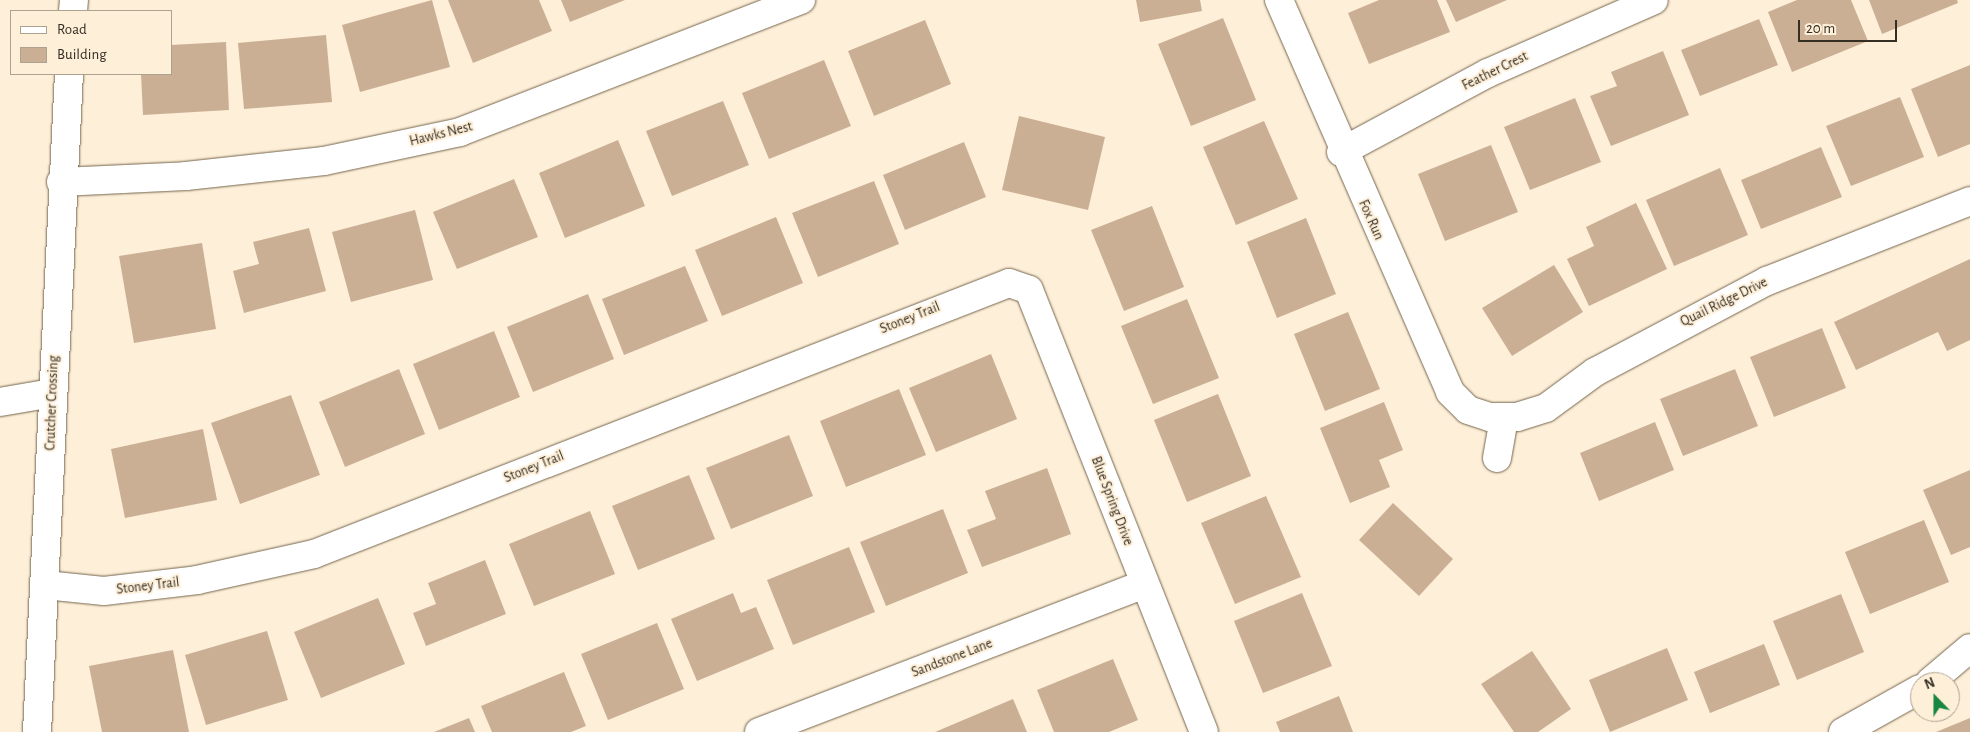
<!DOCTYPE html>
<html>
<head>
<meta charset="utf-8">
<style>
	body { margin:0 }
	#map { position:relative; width:1970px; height:732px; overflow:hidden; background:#feefd9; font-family:"Alegreya Sans",sans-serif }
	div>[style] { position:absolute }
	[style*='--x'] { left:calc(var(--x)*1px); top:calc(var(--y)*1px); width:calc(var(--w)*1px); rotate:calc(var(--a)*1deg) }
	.building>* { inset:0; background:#caaf95 }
	.roads { filter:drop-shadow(0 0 1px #74654c) drop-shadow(0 0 1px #74654c) }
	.minor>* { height:28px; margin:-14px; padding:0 14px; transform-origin:14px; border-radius:14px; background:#fff }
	span { translate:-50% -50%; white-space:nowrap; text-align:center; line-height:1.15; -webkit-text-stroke:4px #feefd9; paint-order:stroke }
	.street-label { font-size:14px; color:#342e23 }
	.legend { position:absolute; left:10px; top:10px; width:162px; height:65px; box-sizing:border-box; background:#feefd9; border:1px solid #ada290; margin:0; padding:6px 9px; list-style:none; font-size:15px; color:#342e23 }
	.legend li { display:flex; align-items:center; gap:10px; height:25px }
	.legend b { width:25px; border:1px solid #ada290 }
	.north { position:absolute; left:1910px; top:672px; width:50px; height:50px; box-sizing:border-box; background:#feefd9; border:1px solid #ada290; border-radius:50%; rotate:338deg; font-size:14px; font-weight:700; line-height:20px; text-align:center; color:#342e23 }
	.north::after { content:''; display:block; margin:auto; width:18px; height:22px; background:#178740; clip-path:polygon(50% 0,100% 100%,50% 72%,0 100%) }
	.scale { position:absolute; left:1798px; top:20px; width:99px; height:22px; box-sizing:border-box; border:2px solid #342e23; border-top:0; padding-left:6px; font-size:15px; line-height:18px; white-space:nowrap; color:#342e23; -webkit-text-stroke:4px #feefd9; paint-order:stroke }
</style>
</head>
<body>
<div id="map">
	<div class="building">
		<i style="clip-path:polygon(432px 0,450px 67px,360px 92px,342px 25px)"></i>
		<i style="clip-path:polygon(448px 0,539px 0,552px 31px,473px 63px)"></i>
		<i style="clip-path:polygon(561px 0,625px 0,570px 22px)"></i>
		<i style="clip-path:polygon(1136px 0,1200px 0,1202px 11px,1140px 22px)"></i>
		<i style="clip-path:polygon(1379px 0,1437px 0,1450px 32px,1369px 64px,1348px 13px)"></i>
		<i style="clip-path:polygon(1446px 0,1507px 0,1456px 22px)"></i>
		<i style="clip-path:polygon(1797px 0,1851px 0,1868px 41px,1792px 72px,1768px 12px)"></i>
		<i style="clip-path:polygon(1869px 0,1957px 0,1958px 3px,1882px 34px)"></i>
		<i style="clip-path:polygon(1223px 18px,1256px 100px,1191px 126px,1158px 44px)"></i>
		<i style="clip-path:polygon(1759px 19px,1778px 65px,1700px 96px,1681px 50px)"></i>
		<i style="clip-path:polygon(925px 20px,951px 84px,874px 116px,848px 51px)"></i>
		<i style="clip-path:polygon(326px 35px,332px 102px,244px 109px,238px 43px)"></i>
		<i style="clip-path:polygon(226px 42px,229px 110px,143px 115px,141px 74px,171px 74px,171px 45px)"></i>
		<i style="clip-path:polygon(1663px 51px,1689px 115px,1611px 146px,1590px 96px,1617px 86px,1611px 72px)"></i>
		<i style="clip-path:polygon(824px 60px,851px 126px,769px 159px,742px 93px)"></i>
		<i style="clip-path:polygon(1970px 65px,1970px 144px,1938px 157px,1911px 89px)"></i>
		<i style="clip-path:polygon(1900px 97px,1924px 157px,1851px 186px,1826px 126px)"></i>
		<i style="clip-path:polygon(1575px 98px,1601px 162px,1530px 190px,1504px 127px)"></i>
		<i style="clip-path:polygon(723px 101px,749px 165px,672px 196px,646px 131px)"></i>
		<i style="clip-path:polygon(1019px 116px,1105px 137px,1088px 210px,1002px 190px)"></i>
		<i style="clip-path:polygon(1264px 121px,1298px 199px,1236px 225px,1203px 147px)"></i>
		<i style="clip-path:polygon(618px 140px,645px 206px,565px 238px,539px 173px)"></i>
		<i style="clip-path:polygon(964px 142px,986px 197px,905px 230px,883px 175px)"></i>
		<i style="clip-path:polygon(1491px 145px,1518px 212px,1445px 241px,1418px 174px)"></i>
		<i style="clip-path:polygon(1821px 147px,1842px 197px,1761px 229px,1741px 180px)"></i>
		<i style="clip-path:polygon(1720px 168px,1748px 235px,1674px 266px,1646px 200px)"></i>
		<i style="clip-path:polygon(514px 179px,538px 237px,457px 269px,433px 212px)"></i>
		<i style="clip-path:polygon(874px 181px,899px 244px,818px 277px,792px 213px)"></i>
		<i style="clip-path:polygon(1636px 203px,1667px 269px,1589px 306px,1567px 259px,1594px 246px,1586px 227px)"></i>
		<i style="clip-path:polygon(1152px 206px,1184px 287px,1124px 311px,1091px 230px)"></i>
		<i style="clip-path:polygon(415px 210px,433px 280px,351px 302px,332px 232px)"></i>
		<i style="clip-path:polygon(776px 217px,803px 283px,722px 316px,695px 250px)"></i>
		<i style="clip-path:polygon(1306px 218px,1336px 294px,1277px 318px,1247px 242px)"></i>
		<i style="clip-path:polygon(309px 228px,326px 291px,244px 313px,233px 271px,259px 264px,253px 242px)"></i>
		<i style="clip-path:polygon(202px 243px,216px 329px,134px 343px,119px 256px)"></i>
		<i style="clip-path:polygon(1970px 259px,1970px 340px,1947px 351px,1938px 332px,1856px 370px,1834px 322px)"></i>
		<i style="clip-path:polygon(1554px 265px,1583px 312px,1512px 356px,1482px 308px)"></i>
		<i style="clip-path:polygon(685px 266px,708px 321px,624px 355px,602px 299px)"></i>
		<i style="clip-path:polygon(588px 294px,614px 359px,533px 392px,507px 327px)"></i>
		<i style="clip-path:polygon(1187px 299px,1219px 378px,1153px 404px,1121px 326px)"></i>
		<i style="clip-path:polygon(1348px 312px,1380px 389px,1325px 411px,1294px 334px)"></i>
		<i style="clip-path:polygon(1822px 328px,1846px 388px,1774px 417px,1750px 357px)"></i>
		<i style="clip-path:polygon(494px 331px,520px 397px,439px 430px,413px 364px)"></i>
		<i style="clip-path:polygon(991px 354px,1017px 419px,936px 452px,909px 388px)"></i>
		<i style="clip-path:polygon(399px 369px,425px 434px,345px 467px,319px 402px)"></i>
		<i style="clip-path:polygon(1735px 369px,1758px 426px,1683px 456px,1660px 399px)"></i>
		<i style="clip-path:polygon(899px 389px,926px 455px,846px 487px,820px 421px)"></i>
		<i style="clip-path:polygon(1218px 394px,1251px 476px,1187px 502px,1154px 420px)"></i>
		<i style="clip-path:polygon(291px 395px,320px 475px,240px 504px,211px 423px)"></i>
		<i style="clip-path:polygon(1384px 402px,1403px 450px,1379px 460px,1390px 487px,1350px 503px,1320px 428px)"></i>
		<i style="clip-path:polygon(1655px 422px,1674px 470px,1599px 501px,1580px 453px)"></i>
		<i style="clip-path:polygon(203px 429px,217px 500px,125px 518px,111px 449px)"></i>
		<i style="clip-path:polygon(789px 435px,813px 496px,731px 529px,706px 468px)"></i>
		<i style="clip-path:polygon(1047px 468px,1071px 534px,982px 567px,967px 530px,996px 519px,985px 491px)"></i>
		<i style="clip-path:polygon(1970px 470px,1970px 547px,1951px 555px,1923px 490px)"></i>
		<i style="clip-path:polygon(689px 475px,715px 539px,638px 570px,612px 506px)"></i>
		<i style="clip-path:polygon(1266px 496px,1301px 577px,1235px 604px,1201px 523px)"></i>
		<i style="clip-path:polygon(1393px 503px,1453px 559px,1419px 596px,1359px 540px)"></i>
		<i style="clip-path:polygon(943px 509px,968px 573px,886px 606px,860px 542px)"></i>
		<i style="clip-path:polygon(590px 511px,615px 574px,534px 606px,509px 544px)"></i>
		<i style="clip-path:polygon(1924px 520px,1949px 582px,1870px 614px,1845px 552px)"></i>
		<i style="clip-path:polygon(849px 547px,875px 612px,793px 645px,767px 580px)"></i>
		<i style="clip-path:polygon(485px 560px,506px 614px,426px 646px,413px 613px,436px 604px,428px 583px)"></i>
		<i style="clip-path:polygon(733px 593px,741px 613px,756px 607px,774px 649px,697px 681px,671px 619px)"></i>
		<i style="clip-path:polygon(1302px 593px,1332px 666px,1263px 693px,1234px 621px)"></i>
		<i style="clip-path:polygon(1841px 594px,1864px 652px,1797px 680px,1773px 621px)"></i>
		<i style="clip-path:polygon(378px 598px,405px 664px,321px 698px,294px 632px)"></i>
		<i style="clip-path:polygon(657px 623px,684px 689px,608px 720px,581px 654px)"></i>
		<i style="clip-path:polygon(267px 631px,288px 700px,206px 725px,185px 655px)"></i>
		<i style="clip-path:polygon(1764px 644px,1780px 685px,1710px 713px,1694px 672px)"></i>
		<i style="clip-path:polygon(1667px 648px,1688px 700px,1610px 732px,1589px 680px)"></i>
		<i style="clip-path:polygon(173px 650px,189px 732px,102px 732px,89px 666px)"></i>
		<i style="clip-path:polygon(1532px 651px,1571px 709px,1538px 732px,1514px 732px,1481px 684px)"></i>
		<i style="clip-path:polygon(1113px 659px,1138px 720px,1109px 732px,1054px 732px,1037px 690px)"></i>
		<i style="clip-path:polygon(564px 672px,586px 726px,571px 732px,492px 732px,481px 706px)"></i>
		<i style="clip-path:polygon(1339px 696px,1353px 732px,1280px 732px,1276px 722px)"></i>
		<i style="clip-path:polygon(1013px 699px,1027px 732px,935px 732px)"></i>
		<i style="clip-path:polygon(469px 718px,475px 732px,434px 732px)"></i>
		<i style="clip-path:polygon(1970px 718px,1970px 732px,1936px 732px)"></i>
	</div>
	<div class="roads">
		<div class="minor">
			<i style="--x:1279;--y:0;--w:428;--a:66.4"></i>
			<i style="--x:1450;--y:392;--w:25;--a:45"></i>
			<i style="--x:1468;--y:410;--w:23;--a:18"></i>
			<i style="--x:1490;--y:417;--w:27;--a:0"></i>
			<i style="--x:1517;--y:417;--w:30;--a:-17"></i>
			<i style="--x:1546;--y:408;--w:61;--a:-36.3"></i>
			<i style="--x:1595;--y:372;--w:195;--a:-27.9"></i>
			<i style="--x:1767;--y:281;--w:218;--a:-21.5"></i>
			<i style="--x:73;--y:11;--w:11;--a:-85"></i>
			<i style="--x:1341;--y:152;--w:167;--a:-28.3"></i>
			<i style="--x:1488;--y:73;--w:181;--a:-23.7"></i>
			<i style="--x:61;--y:182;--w:125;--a:-2.7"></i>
			<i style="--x:186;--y:176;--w:139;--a:-6.2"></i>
			<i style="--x:324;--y:161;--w:139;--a:-12"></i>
			<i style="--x:460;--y:132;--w:366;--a:-21.2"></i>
			<i style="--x:0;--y:402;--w:53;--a:-9.8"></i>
			<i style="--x:1497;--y:458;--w:40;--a:-80"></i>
			<i style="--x:45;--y:585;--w:59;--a:5.8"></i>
			<i style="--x:104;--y:591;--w:94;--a:-6.7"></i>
			<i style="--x:197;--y:580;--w:120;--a:-12.5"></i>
			<i style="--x:314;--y:554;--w:746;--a:-21.3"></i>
			<i style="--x:1009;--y:283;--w:21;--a:19"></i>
			<i style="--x:1029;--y:290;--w:475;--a:68.4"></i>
			<i style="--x:1930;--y:682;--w:52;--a:-40.4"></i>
			<i style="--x:37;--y:732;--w:659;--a:-87.22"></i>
			<i style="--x:759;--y:732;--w:412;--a:-21"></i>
			<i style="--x:1843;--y:732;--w:88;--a:-29.2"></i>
		</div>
	</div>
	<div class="street-label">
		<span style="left:1495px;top:71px;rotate:-26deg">Feather Crest</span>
		<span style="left:441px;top:134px;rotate:-14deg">Hawks Nest</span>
		<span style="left:1371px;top:220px;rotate:66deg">Fox Run</span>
		<span style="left:1724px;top:302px;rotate:-26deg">Quail Ridge Drive</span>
		<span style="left:910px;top:318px;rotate:-22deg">Stoney Trail</span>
		<span style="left:52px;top:403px;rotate:-88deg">Crutcher Crossing</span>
		<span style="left:534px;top:467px;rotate:-22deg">Stoney Trail</span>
		<span style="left:1112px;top:501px;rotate:69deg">Blue Spring Drive</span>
		<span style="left:148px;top:586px;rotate:-7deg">Stoney Trail</span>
		<span style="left:952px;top:658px;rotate:-21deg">Sandstone Lane</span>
	</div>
	<ul class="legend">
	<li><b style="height:6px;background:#fff"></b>Road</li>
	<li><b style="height:14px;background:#caaf95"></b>Building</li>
	</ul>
	<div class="north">N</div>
	<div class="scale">20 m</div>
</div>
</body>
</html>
